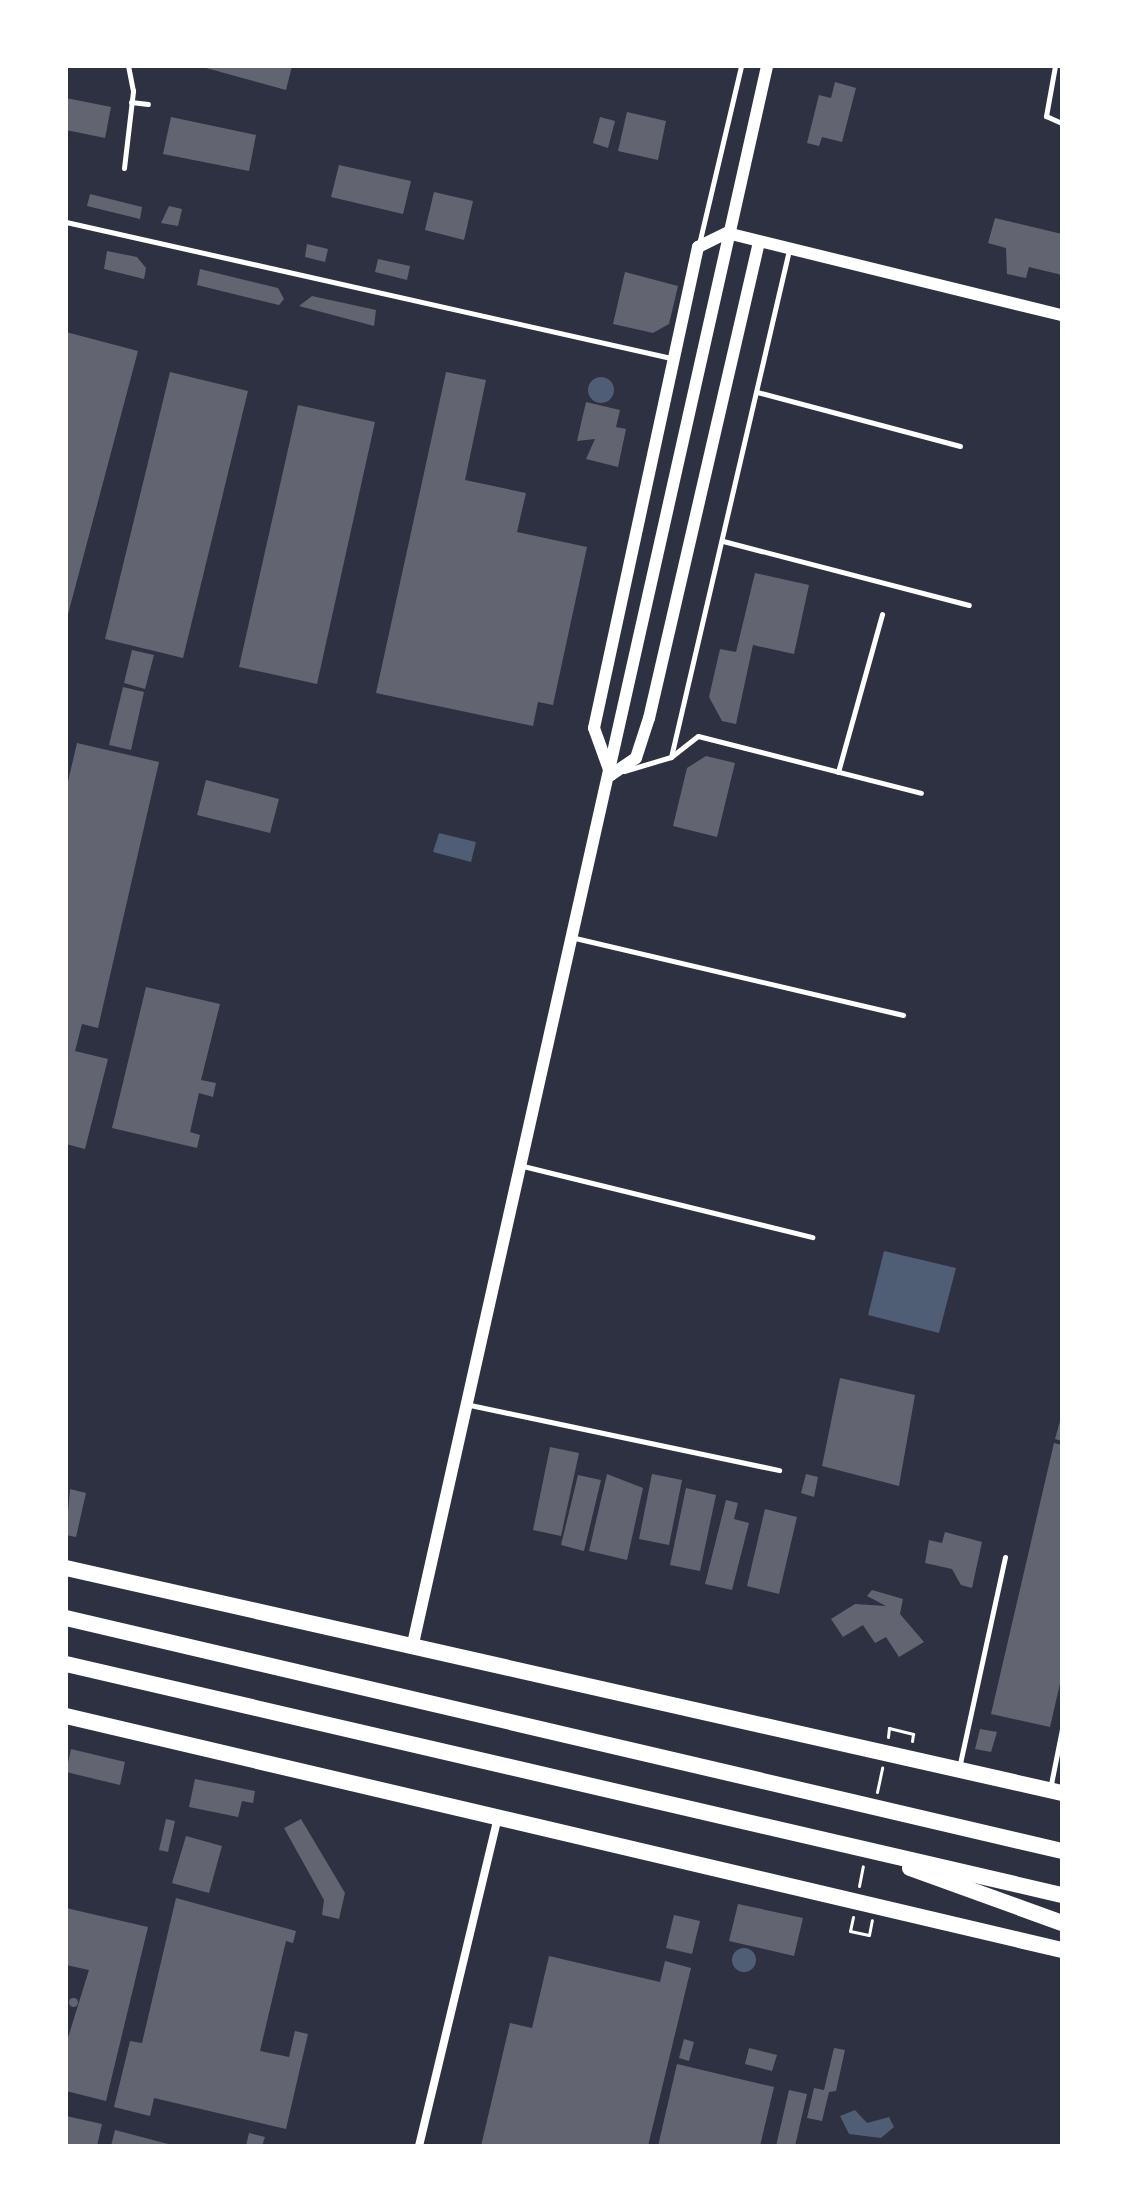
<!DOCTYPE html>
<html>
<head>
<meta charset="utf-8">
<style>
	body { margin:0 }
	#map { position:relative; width:1128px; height:2212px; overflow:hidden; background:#2d3142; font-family:"Fira Sans Condensed",sans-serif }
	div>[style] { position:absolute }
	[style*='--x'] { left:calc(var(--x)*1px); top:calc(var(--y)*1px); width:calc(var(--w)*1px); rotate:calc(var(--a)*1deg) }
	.water>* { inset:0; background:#4f5d75 }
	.round { border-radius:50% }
	.building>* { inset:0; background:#626471 }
	.path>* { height:3px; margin:-1.5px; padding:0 1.5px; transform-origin:1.5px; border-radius:1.5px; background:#fff }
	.service>* { height:5px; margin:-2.5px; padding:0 2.5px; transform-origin:2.5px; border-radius:2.5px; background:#fff }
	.minor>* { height:8px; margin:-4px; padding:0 4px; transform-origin:4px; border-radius:4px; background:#fff }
	.tertiary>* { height:12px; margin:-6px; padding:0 6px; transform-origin:6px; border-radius:6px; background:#fff }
	.primary>* { height:16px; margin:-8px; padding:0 8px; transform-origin:8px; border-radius:8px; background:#fff }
	.trunk>* { height:16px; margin:-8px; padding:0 8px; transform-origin:8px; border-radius:8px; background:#fff }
	span { translate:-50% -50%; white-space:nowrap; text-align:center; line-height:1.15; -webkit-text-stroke:8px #fff; paint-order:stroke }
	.frame { position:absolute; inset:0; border:68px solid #fff; pointer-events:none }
</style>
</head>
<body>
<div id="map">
	<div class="water">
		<i class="round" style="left:588px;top:377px;width:26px;height:26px"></i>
		<i style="clip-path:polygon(439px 833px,476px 842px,471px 862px,433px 852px)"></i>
		<i style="clip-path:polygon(884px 1251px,956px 1268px,939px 1333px,868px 1315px)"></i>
		<i class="round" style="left:732px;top:1948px;width:24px;height:24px"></i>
		<i style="clip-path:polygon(855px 2110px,867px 2123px,889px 2117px,894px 2127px,881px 2138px,849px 2134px,840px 2116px)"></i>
	</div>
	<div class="building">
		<i style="clip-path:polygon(199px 66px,292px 66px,286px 90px)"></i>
		<i style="clip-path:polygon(835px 82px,856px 88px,842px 142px,822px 137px,819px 146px,807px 143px,819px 95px,831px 98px)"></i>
		<i style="clip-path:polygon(66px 98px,111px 107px,105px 138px,66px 130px)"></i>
		<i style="clip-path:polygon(627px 112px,666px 121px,658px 160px,618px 151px)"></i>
		<i style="clip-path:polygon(171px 117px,256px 135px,249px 171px,163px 154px)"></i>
		<i style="clip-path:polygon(600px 117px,615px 121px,608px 148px,593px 143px)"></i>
		<i style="clip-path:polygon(339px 165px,411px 181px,403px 214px,331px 197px)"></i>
		<i style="clip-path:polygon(434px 192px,473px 201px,464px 240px,425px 230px)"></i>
		<i style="clip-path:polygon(90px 194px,142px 207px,140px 219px,87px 206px)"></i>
		<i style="clip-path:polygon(169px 206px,182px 209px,178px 226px,161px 223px)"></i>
		<i style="clip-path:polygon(995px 218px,1062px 234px,1062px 275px,1029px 267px,1026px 278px,1007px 274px,1006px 248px,988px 243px)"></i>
		<i style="clip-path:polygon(307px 244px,328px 249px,325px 262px,305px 257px)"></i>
		<i style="clip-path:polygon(107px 251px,137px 257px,146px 268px,144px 279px,104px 269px)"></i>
		<i style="clip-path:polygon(378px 259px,410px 266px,407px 280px,375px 272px)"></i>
		<i style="clip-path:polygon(200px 269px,278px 288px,284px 299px,279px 305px,197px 285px)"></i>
		<i style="clip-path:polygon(625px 272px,678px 286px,669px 324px,653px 333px,613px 324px)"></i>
		<i style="clip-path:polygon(312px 296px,376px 310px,374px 326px,299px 306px)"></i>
		<i style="clip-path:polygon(66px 332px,138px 351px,67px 618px,66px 618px)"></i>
		<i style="clip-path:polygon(170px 372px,248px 391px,183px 658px,105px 639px)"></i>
		<i style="clip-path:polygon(446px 372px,486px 380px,465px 480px,526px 493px,517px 532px,587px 547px,553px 705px,538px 702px,533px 726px,376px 693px)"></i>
		<i style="clip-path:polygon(586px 402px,620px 410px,616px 427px,626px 429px,618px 467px,586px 459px,595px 439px,577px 441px)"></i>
		<i style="clip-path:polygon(298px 405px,375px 422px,317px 684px,239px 667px)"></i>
		<i style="clip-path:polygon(755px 573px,809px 585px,794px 654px,753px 645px,736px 724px,722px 721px,709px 697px,720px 649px,736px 652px)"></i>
		<i style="clip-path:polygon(132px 650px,154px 655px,145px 689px,124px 683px)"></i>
		<i style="clip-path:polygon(123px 687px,144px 692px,131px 750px,109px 745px)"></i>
		<i style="clip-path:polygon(77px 743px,159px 762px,98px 1028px,82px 1024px,75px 1051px,108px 1059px,85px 1149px,66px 1144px,66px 790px)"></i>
		<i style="clip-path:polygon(706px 756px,735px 763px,717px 837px,673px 826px,687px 768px)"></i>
		<i style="clip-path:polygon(206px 780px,279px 799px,270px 833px,197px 815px)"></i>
		<i style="clip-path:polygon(146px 987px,220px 1004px,201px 1080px,216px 1083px,213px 1097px,199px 1093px,190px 1132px,200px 1135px,197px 1148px,112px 1128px)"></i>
		<i style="clip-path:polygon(840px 1378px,915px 1395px,899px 1486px,822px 1466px)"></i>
		<i style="clip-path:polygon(1062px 1414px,1062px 1441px,1055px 1439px)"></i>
		<i style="clip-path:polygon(1054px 1443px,1062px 1445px,1062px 1675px,1050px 1727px,991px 1714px)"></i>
		<i style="clip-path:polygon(550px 1447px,579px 1453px,561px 1536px,533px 1530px)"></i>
		<i style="clip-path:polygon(607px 1474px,643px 1488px,627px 1560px,589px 1551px)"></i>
		<i style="clip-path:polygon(652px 1474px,682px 1480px,669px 1545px,639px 1539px)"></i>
		<i style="clip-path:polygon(806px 1474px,818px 1477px,814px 1497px,801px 1493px)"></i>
		<i style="clip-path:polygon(578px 1475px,601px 1480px,584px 1551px,561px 1545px)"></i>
		<i style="clip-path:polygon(686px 1488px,716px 1495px,700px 1571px,670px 1565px)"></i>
		<i style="clip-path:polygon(70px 1489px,86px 1493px,76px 1537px,66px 1535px)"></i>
		<i style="clip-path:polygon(726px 1500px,738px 1503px,734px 1519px,749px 1523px,732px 1590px,705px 1584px)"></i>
		<i style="clip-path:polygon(765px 1509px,797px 1517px,779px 1594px,747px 1586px)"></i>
		<i style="clip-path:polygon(945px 1532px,982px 1542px,972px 1588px,961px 1585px,952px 1569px,925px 1563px,929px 1540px,942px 1543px)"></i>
		<i style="clip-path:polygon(872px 1590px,903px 1599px,900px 1614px,924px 1642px,899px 1657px,886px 1637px,875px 1643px,863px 1625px,843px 1637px,831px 1619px,855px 1604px,886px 1606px,867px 1596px)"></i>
		<i style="clip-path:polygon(980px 1729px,997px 1732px,991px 1752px,975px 1749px)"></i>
		<i style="clip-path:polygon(71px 1749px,125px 1762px,120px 1785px,66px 1772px)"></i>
		<i style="clip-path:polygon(195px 1779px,255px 1791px,253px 1803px,242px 1801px,238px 1817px,189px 1807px)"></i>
		<i style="clip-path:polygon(166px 1819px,175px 1821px,168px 1852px,159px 1850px)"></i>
		<i style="clip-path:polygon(301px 1819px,345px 1893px,339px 1919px,322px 1915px,324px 1900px,284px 1828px)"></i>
		<i style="clip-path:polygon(186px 1836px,222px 1846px,209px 1893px,172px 1883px)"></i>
		<i style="clip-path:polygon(176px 1898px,296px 1931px,293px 1943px,286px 1941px,260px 2051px,289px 2057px,295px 2031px,308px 2034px,286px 2129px,154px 2098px,150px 2116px,114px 2107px,130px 2041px,142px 2043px)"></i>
		<i style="clip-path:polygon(738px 1904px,803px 1918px,794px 1956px,729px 1941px)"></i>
		<i style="clip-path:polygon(66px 1908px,148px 1927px,106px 2101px,66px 2091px,66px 2044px,89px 1970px,66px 1965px)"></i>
		<i style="clip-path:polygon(674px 1915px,700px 1921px,692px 1954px,666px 1948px)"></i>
		<i style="clip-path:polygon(549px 1956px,660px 1982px,665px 1961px,691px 1968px,648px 2146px,481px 2146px,510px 2023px,532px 2028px)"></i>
		<i class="round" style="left:68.5px;top:1997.5px;width:9px;height:9px"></i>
		<i style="clip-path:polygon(684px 2039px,694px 2042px,689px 2061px,679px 2058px)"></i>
		<i style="clip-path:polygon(749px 2048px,777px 2055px,772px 2071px,745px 2064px)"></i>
		<i style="clip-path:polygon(834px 2048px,845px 2050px,836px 2091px,829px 2092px,822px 2121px,807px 2118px,814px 2088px,824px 2090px)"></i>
		<i style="clip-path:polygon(677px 2064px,774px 2087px,760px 2146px,658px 2146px)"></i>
		<i style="clip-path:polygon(789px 2090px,807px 2094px,795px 2146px,776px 2146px)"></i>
		<i style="clip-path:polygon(66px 2116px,102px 2124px,97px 2146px,66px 2146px)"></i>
		<i style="clip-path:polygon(115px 2130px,172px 2145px,172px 2146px,111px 2146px)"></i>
		<i style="clip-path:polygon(249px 2133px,265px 2137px,262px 2146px,246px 2146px)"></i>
	</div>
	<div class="path">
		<i style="--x:888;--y:1737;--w:9;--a:-84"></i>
		<i style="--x:889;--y:1728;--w:25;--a:14"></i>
		<i style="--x:913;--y:1734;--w:7;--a:98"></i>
		<i style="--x:877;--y:1792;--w:25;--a:-78"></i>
		<i style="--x:859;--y:1886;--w:20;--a:-79"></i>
		<i style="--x:853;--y:1917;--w:14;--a:102"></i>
		<i style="--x:850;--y:1931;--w:19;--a:12"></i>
		<i style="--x:869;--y:1935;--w:15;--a:-79"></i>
	</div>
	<div class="service">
		<i style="--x:1055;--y:66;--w:51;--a:100.2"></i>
		<i style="--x:1046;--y:116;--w:17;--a:24"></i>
		<i style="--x:131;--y:102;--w:17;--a:7"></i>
		<i style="--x:124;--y:168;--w:78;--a:-83.3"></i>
		<i style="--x:133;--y:91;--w:25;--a:-101"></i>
		<i style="--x:66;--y:222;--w:620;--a:12.67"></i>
		<i style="--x:699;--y:244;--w:183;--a:-76.7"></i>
		<i style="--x:757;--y:392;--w:210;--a:14.9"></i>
		<i style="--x:723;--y:541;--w:254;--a:14.6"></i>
		<i style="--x:671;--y:757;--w:521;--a:-76.9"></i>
		<i style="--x:624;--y:771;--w:49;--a:-16.6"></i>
		<i style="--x:671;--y:757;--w:34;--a:-38"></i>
		<i style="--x:698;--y:736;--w:230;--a:14.3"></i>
		<i style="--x:838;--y:772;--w:164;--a:-74.4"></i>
		<i style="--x:575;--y:938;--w:337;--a:13.2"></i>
		<i style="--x:523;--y:1166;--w:298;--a:13.8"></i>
		<i style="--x:470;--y:1405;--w:316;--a:11.9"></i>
		<i style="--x:959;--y:1768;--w:216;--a:-77.7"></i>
		<i style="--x:1050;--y:1789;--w:61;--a:-78.7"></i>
	</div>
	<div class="minor">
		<i style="--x:419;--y:2146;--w:338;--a:-76.5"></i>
	</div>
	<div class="tertiary">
		<i style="--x:759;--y:242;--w:489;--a:103"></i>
		<i style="--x:649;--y:718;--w:42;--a:108"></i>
		<i style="--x:636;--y:758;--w:30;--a:146"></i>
		<i style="--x:611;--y:775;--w:50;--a:-109.9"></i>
		<i style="--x:594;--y:728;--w:492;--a:-77.8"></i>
		<i style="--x:698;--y:247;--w:32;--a:-26"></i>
		<i style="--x:727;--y:233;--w:345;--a:13.8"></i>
		<i style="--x:412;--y:1648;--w:1621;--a:-77.35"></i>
	</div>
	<div class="primary">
		<i style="--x:66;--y:1568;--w:1021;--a:12.73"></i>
		<i style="--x:66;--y:1716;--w:1023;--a:13.22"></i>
	</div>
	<div class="trunk">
		<i style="--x:66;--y:1618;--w:1023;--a:13.17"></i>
		<i style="--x:66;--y:1664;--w:1022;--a:13.06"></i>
		<i style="--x:910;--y:1868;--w:162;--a:19.9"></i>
	</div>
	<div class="frame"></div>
</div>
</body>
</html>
